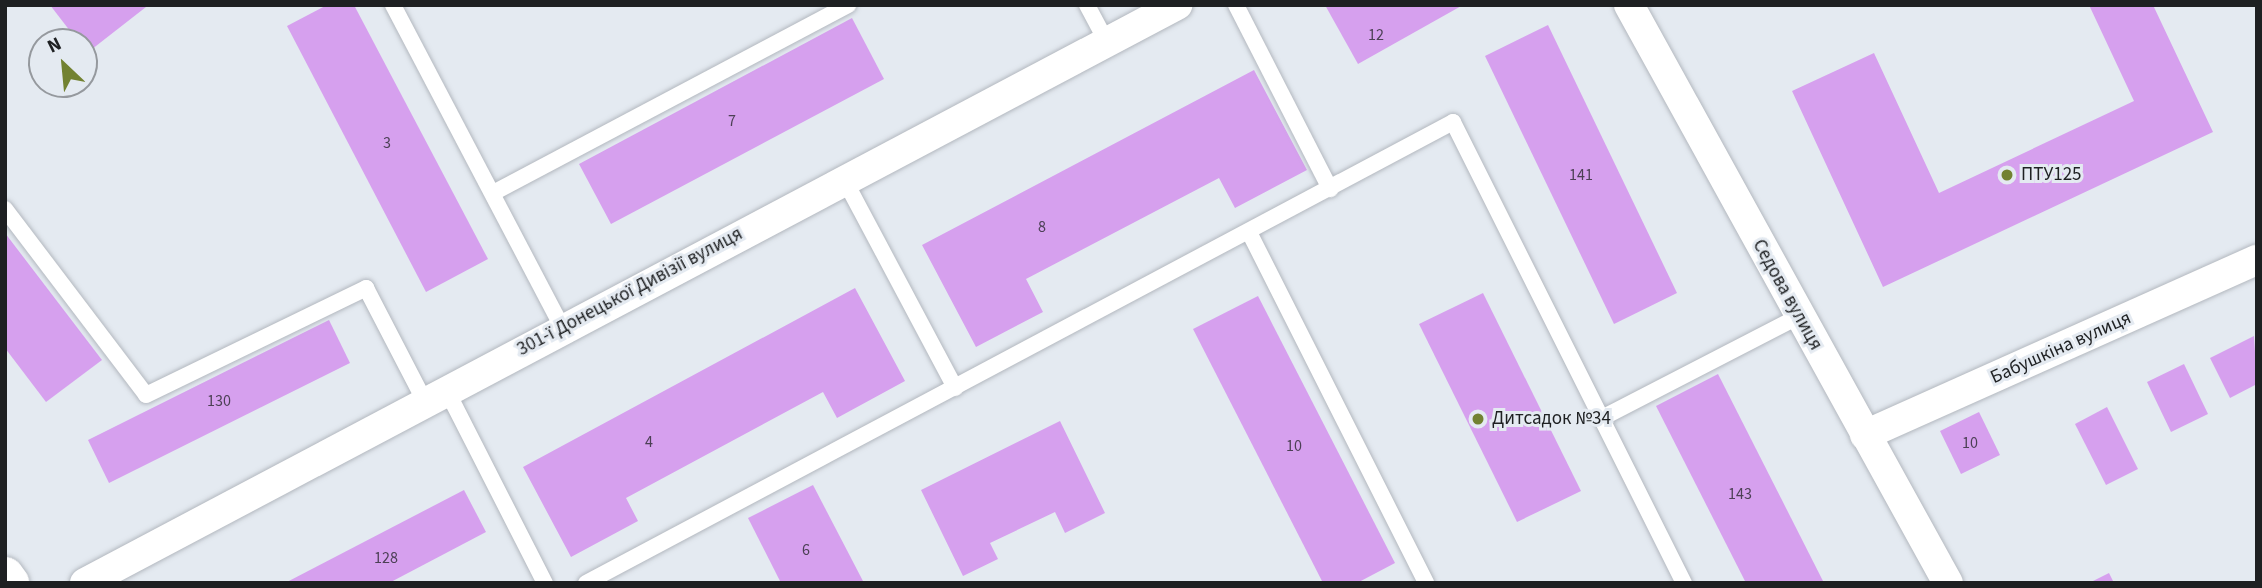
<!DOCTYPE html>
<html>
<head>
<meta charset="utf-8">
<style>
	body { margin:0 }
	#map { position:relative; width:2262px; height:588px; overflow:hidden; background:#e4eaf1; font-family:"Source Sans 3",sans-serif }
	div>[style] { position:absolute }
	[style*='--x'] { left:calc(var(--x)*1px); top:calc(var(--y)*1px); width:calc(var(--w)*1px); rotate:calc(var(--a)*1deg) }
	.building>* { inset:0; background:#d6a0ee }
	.roads { filter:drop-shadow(0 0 2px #b3b8bf) drop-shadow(0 0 2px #b3b8bf) }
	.lane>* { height:16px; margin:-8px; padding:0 8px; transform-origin:8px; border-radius:8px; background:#fff }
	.street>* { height:30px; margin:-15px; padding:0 15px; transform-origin:15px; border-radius:15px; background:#fff }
	.secondary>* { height:38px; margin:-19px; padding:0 19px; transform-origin:19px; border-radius:19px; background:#fff }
	.dots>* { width:19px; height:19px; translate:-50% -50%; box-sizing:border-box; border:4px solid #e4eaf1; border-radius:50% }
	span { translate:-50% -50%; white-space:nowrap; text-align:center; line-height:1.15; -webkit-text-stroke:6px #e4eaf1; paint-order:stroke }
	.number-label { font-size:16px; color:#4c4055 }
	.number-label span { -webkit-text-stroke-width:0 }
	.poi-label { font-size:19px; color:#1e2022 }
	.left { translate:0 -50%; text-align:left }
	.street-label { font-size:19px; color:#1e2022 }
	.frame { position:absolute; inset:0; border:7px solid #1e2022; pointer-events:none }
	.north { position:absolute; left:28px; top:28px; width:70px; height:70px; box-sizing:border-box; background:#e4eaf1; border:2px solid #95999e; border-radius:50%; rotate:334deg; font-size:19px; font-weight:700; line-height:28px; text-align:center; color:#1e2022 }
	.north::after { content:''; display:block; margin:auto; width:24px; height:32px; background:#728231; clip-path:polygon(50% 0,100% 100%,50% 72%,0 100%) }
</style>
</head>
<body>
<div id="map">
	<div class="building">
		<i style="clip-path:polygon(50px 5px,145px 5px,146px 7px,87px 53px)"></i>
		<i style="clip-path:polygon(327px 5px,354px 5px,488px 259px,426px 292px,287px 26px)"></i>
		<i style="clip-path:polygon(1325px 5px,1463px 5px,1358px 64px)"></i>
		<i style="clip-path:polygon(2089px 5px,2153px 5px,2213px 132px,1883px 287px,1792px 91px,1874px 53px,1939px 193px,2134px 101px)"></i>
		<i style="clip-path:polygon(852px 18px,884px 79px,611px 224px,579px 164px)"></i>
		<i style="clip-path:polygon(1548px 25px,1677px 293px,1614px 324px,1485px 56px)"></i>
		<i style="clip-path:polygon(1254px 70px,1307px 170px,1235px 208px,1219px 178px,1026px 279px,1043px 312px,976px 347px,922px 245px)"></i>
		<i style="clip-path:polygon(5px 233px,102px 360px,46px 402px,5px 348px)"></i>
		<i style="clip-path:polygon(855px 288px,905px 381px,837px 418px,823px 392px,626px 498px,638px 521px,571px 557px,523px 467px)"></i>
		<i style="clip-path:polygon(1483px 293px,1581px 491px,1517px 522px,1419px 324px)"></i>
		<i style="clip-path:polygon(1258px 296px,1395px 563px,1357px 583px,1323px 583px,1193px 329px)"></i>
		<i style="clip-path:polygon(329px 320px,350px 363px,109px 483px,88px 440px)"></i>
		<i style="clip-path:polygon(2254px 336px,2257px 384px,2230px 398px,2210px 358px)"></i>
		<i style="clip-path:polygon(2184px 364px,2208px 414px,2171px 432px,2147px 382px)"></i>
		<i style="clip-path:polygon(1718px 374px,1824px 583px,1746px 583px,1656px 406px)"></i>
		<i style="clip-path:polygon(2107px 407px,2138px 469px,2106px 485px,2075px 424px)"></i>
		<i style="clip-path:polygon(1979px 412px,2000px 455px,1961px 474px,1940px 431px)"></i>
		<i style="clip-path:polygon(1060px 421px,1105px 513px,1065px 533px,1055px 512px,990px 543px,998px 559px,963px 576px,921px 490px)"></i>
		<i style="clip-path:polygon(813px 485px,864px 583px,781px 583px,748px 518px)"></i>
		<i style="clip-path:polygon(464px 490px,486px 532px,389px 583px,285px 583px)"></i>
		<i style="clip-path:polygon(2109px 573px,2114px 583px,2089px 583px)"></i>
	</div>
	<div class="roads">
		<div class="lane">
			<i style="--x:393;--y:5;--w:366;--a:62.3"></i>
			<i style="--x:1087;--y:5;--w:38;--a:62"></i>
			<i style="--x:1236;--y:5;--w:207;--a:62.9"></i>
			<i style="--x:843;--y:177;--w:239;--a:62"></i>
			<i style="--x:493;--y:193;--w:402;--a:-27.9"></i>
			<i style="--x:5;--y:209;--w:233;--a:52.8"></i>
			<i style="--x:146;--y:395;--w:245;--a:-25.9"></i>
			<i style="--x:366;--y:288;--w:126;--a:62.6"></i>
			<i style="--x:1249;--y:232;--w:393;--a:63.2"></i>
			<i style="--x:446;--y:389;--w:218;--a:63"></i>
			<i style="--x:1602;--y:418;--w:220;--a:-27.3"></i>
			<i style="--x:586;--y:583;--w:982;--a:-28"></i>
			<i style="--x:1453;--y:122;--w:516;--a:63.39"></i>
		</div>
		<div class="street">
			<i style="--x:1629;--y:5;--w:660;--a:61.11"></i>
			<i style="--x:1865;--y:435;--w:429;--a:-24.1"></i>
			<i style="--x:85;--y:583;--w:1236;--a:-27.89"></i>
		</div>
		<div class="secondary">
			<i style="--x:5;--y:576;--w:9;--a:54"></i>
		</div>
	</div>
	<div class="dots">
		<i style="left:2007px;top:175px;background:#728231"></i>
		<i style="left:1478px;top:419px;background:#728231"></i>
	</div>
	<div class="number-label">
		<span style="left:1376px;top:35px">12</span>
		<span style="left:732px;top:121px">7</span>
		<span style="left:387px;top:143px">3</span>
		<span style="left:1581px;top:175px">141</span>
		<span style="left:1042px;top:227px">8</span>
		<span style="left:219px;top:401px">130</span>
		<span style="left:649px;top:442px">4</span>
		<span style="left:1970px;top:443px">10</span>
		<span style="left:1294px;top:446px">10</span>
		<span style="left:1740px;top:494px">143</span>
		<span style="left:806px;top:550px">6</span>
		<span style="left:386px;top:558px">128</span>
	</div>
	<div class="poi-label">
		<span class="left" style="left:2021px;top:175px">ПТУ125</span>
		<span class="left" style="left:1492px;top:419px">Дитсадок №34</span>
	</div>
	<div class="street-label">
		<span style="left:630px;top:292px;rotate:-28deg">301-ї Донецької Дивізії вулиця</span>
		<span style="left:1787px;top:295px;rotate:61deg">Седова вулиця</span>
		<span style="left:2061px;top:348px;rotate:-24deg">Бабушкіна вулиця</span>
	</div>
	<div class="frame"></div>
	<div class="north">N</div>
</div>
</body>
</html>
